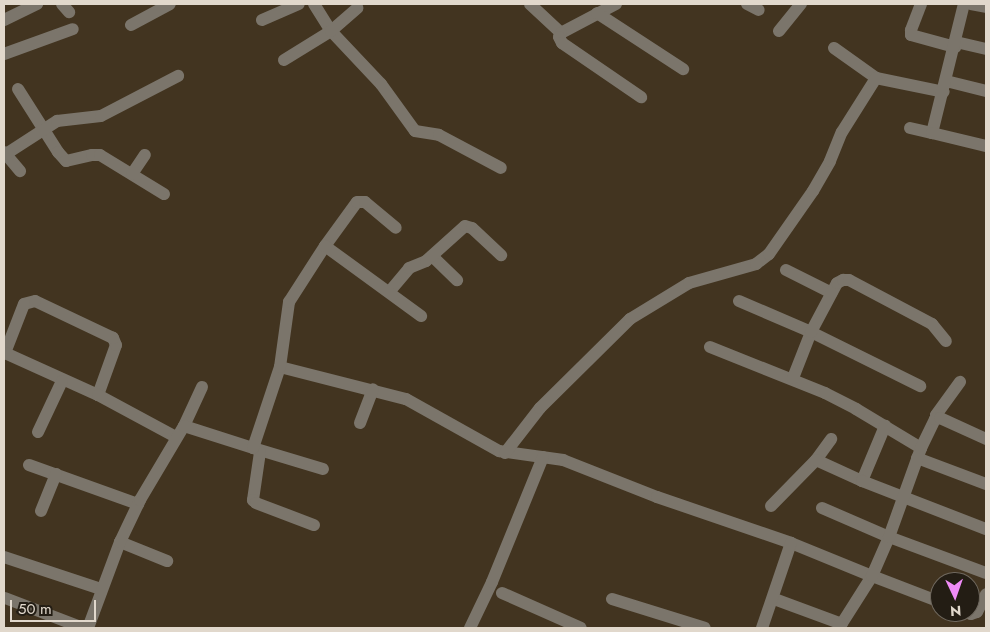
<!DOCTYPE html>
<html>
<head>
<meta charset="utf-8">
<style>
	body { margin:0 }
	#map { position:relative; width:990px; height:632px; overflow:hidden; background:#423420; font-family:Jost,sans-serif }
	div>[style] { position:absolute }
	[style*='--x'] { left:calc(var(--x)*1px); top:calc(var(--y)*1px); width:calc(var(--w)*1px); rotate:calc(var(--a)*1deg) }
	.minor>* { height:12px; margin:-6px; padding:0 6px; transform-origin:6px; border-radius:6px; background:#7b756b }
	span { translate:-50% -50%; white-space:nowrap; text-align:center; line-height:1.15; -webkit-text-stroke:5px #231d14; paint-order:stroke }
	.frame { position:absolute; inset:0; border:5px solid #e1d8cc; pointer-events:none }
	.north { position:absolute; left:930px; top:572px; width:50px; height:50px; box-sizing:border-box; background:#231d14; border:1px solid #6f685e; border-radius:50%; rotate:177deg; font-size:14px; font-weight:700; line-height:20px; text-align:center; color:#e1d8cc }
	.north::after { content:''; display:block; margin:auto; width:18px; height:22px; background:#ef8bf7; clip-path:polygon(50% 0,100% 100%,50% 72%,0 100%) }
	.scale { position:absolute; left:10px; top:600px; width:86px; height:22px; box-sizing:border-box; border:2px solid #e1d8cc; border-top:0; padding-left:6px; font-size:15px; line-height:18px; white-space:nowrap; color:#e1d8cc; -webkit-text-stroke:4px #231d14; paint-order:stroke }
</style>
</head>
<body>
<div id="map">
	<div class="minor">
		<i style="--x:62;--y:4;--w:11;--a:49"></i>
		<i style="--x:314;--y:4;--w:32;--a:58"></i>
		<i style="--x:331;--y:31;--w:73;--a:46.7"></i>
		<i style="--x:381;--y:84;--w:58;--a:54.1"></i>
		<i style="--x:415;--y:131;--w:24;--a:9"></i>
		<i style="--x:439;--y:135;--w:70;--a:28"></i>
		<i style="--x:530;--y:4;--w:42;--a:43.1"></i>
		<i style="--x:616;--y:4;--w:62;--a:152.2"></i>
		<i style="--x:561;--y:33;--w:4;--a:117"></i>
		<i style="--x:559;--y:37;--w:7;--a:63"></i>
		<i style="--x:562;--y:43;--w:96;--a:34.4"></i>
		<i style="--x:747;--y:4;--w:13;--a:27"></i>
		<i style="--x:921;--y:4;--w:28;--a:111"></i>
		<i style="--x:911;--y:30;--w:5;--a:90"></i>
		<i style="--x:911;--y:35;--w:46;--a:15.3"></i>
		<i style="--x:971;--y:4;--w:15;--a:11"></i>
		<i style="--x:597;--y:13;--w:103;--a:33.1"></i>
		<i style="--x:4;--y:20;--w:37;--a:-26"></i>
		<i style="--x:262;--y:20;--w:40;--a:-23.4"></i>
		<i style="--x:131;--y:25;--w:44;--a:-28.3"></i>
		<i style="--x:779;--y:31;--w:35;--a:-51"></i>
		<i style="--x:956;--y:42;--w:31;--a:13"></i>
		<i style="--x:834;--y:48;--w:52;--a:35.5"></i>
		<i style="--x:876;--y:78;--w:69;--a:11.6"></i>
		<i style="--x:4;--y:54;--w:73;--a:-19.9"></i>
		<i style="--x:284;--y:60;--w:55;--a:-31.7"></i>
		<i style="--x:331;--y:31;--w:35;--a:-41"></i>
		<i style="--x:946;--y:81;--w:41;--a:14"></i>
		<i style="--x:18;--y:89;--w:75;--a:57.6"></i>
		<i style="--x:58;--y:152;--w:12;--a:48"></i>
		<i style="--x:66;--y:161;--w:27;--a:-13"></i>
		<i style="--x:92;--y:155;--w:8;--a:0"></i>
		<i style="--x:100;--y:155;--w:75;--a:31.4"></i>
		<i style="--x:910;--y:128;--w:23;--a:13"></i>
		<i style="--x:932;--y:133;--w:133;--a:-76.1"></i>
		<i style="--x:932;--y:133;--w:56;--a:13.5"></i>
		<i style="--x:4;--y:152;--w:25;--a:50"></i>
		<i style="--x:6;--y:154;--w:61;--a:-32.9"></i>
		<i style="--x:57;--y:121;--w:44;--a:-6.5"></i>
		<i style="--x:101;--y:116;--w:87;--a:-27.5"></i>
		<i style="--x:132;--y:174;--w:23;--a:-56"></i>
		<i style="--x:325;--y:246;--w:54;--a:-54"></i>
		<i style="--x:357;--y:202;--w:8;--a:0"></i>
		<i style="--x:365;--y:202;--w:40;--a:40"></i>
		<i style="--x:432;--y:256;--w:35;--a:44"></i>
		<i style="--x:786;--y:270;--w:51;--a:26.6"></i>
		<i style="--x:390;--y:291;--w:30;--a:-50"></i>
		<i style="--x:409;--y:268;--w:18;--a:-22"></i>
		<i style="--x:426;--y:261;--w:52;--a:-41.9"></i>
		<i style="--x:465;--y:226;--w:7;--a:16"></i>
		<i style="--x:472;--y:228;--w:40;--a:43"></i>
		<i style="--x:739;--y:301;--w:78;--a:23.3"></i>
		<i style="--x:811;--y:332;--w:122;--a:26.4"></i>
		<i style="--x:710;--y:347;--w:124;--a:21.8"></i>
		<i style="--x:825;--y:393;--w:35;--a:27"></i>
		<i style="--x:856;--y:409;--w:76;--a:31"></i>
		<i style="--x:280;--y:367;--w:130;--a:14.3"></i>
		<i style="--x:406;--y:399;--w:107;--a:29.2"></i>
		<i style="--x:499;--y:451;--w:65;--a:8"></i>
		<i style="--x:563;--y:460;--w:101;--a:21.5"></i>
		<i style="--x:657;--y:497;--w:142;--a:18.9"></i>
		<i style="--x:791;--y:543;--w:87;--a:22.2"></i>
		<i style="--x:872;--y:576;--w:62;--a:122.4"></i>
		<i style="--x:793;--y:378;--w:49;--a:-68.6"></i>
		<i style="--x:811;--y:332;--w:55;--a:-62"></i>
		<i style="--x:837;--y:283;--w:7;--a:-27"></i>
		<i style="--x:843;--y:280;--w:6;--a:0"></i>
		<i style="--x:849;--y:280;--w:94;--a:27.9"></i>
		<i style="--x:932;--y:324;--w:22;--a:51"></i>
		<i style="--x:98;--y:395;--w:53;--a:-70.2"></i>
		<i style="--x:116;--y:345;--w:8;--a:-113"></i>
		<i style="--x:113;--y:338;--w:86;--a:-154.6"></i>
		<i style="--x:35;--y:301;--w:11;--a:165"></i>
		<i style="--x:24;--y:304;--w:53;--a:111.2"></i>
		<i style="--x:5;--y:353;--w:102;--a:24.3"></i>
		<i style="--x:98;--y:395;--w:89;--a:28.3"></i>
		<i style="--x:937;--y:418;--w:3;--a:-108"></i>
		<i style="--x:936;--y:415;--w:41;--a:-54"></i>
		<i style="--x:360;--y:423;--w:36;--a:-69"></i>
		<i style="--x:184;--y:426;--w:43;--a:-65.2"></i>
		<i style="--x:38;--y:432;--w:56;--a:-64.8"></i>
		<i style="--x:253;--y:448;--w:73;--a:16.7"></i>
		<i style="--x:260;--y:452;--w:49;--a:98.3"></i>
		<i style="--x:253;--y:500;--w:4;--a:45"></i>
		<i style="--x:256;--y:503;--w:62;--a:20.8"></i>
		<i style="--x:505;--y:453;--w:57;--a:-52.1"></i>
		<i style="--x:540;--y:408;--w:127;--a:-44.7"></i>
		<i style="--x:630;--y:319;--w:69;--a:-31.4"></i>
		<i style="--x:689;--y:283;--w:70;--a:-15.8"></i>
		<i style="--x:756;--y:264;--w:16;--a:-38"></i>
		<i style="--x:769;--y:254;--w:77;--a:-55.1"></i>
		<i style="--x:813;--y:191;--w:34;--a:-60"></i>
		<i style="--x:830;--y:161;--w:31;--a:-68"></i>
		<i style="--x:842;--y:132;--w:64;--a:-57.8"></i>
		<i style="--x:917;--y:458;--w:74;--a:20.6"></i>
		<i style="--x:816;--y:460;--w:26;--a:-54"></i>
		<i style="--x:29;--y:465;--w:116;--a:19.7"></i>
		<i style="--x:862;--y:481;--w:60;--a:-67.3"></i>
		<i style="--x:771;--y:506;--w:64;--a:-45.6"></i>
		<i style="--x:816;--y:460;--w:51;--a:24.5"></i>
		<i style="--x:862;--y:481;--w:133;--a:21.2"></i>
		<i style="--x:822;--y:508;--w:73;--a:23.4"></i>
		<i style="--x:889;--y:537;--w:103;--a:20.4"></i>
		<i style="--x:41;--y:511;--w:40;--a:-68"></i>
		<i style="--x:120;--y:542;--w:51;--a:22"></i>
		<i style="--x:4;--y:557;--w:102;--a:18.3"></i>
		<i style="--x:502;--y:593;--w:86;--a:23.9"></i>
		<i style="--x:5;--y:598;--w:84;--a:21"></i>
		<i style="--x:612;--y:599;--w:97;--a:17.3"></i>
		<i style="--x:777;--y:600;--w:69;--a:20.3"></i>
		<i style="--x:940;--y:602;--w:73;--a:-159.1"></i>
		<i style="--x:872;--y:576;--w:43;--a:-66.4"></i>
		<i style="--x:889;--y:537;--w:95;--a:-70.2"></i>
		<i style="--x:921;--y:448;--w:32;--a:-64"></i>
		<i style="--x:935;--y:419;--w:5;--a:-11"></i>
		<i style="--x:940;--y:418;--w:51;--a:24.5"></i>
		<i style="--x:966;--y:612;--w:5;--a:22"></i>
		<i style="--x:971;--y:614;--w:6;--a:-18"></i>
		<i style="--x:977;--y:612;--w:20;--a:-63"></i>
		<i style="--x:88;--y:628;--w:92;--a:-69.6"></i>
		<i style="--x:120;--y:542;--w:47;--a:-64.5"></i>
		<i style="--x:140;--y:500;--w:86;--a:-59.3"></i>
		<i style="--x:184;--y:426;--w:72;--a:17.7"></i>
		<i style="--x:253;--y:448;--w:85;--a:-71.6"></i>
		<i style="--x:280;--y:367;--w:66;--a:-82.1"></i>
		<i style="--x:289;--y:302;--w:67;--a:-57.3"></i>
		<i style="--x:325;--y:246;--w:119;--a:36.1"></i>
		<i style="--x:470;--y:628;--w:51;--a:-64.4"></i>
		<i style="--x:492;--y:582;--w:135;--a:-67.8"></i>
		<i style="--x:762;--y:628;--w:90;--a:-71.2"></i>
	</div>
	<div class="frame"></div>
	<div class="north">N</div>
	<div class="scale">50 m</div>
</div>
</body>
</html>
